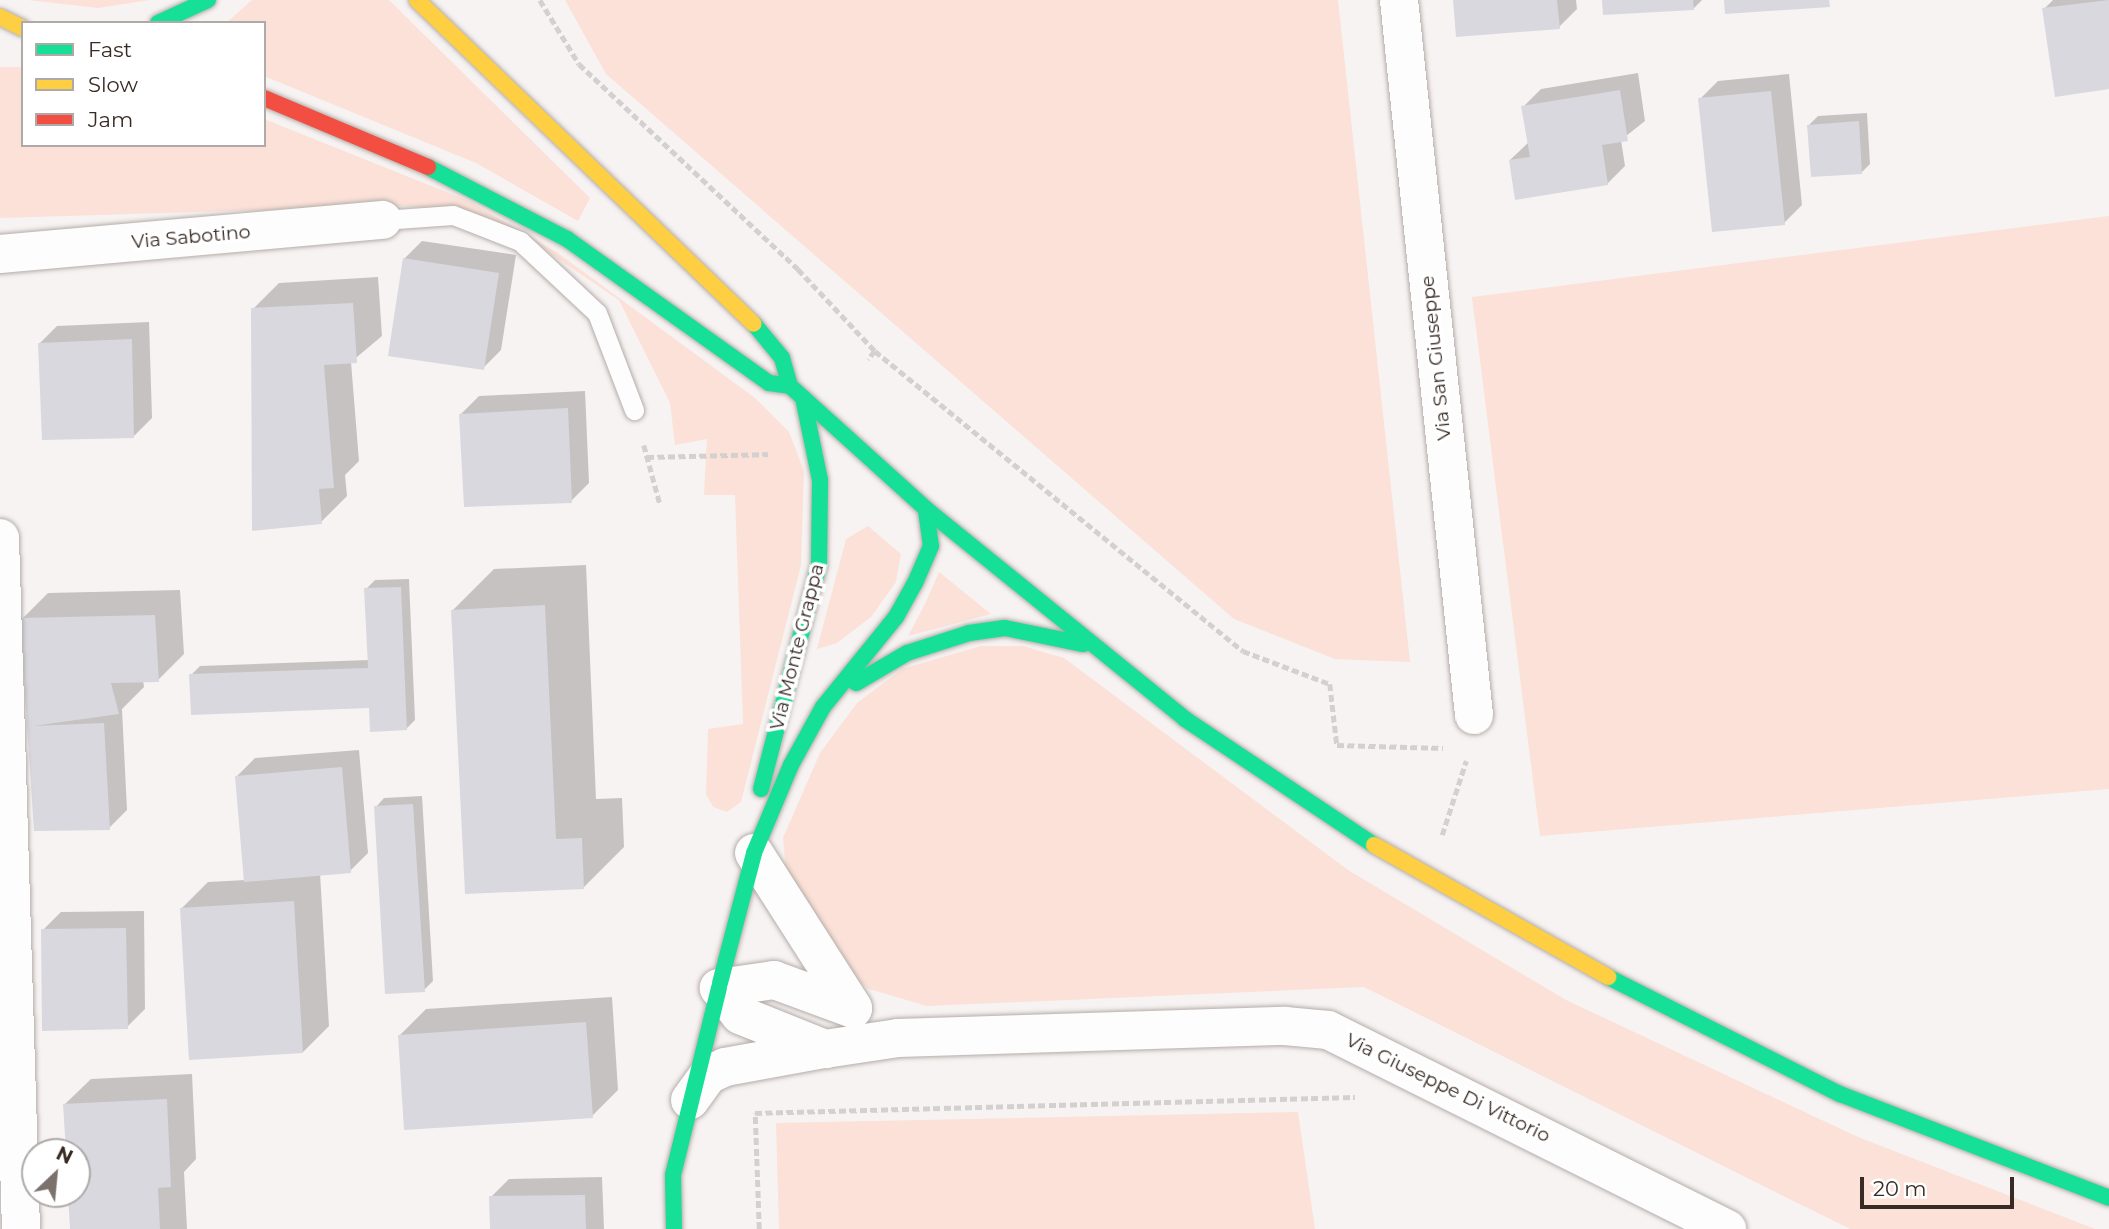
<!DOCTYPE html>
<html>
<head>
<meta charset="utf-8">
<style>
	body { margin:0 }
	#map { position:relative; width:2109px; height:1229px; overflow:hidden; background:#f7f3f2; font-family:Montserrat,sans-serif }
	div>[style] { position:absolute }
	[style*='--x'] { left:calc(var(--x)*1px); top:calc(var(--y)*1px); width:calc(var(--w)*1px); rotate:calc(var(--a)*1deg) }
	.green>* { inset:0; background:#fbe1d7 }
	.shadow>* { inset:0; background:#0003 }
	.building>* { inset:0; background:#d8d8de }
	.path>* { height:4.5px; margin-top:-2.25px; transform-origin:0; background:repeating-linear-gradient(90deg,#d3d1d0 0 7px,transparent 0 10.5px) }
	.roads { filter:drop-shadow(0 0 2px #b4ada9) drop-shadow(0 0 2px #b4ada9) }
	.lane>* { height:19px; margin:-9.5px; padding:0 9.5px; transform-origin:9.5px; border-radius:9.5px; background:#fefdfd }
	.street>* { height:38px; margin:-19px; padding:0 19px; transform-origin:19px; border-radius:19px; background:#fefdfd }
	.fast>* { height:16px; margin:-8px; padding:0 8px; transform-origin:8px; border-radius:8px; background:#16e098 }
	.slow>* { height:16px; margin:-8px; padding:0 8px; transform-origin:8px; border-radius:8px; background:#ffcf43 }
	.jam>* { height:16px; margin:-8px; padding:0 8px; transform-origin:8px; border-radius:8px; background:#f24e42 }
	span { translate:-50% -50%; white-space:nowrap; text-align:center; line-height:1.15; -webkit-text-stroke:7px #fff; paint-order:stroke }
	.street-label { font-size:19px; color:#382b25 }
	.legend { position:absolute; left:21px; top:21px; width:245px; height:126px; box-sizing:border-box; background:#fff; border:2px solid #afaaa8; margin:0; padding:9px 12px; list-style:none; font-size:21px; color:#382b25 }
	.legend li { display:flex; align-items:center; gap:14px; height:35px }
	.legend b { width:35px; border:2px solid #afaaa8 }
	.north { position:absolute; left:21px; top:1138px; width:70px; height:70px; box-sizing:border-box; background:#fff; border:2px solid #afaaa8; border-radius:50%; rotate:26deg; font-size:19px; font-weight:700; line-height:28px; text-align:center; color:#382b25 }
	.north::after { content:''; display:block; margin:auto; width:24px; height:32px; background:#7b716d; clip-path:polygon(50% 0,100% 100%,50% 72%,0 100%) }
	.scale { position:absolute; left:1860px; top:1177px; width:154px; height:32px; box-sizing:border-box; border:4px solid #382b25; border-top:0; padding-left:9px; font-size:21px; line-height:24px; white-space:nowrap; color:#382b25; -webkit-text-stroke:5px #fff; paint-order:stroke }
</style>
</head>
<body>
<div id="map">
	<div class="green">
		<i style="clip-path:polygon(28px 0,149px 0,98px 8px)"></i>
		<i style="clip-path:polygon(252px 0,389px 0,590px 198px,578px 221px,476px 163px,264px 76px,264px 23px,226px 23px)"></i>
		<i style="clip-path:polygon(565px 0,1338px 0,1410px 662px,1335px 659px,1234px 619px,606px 74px)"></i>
		<i style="clip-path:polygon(0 67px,23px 67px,23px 145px,264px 145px,264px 119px,469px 201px,558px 253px,755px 398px,789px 432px,804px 471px,801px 565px,741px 802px,727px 812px,713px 807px,706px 794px,708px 729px,743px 724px,735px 495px,704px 495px,707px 439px,675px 445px,670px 403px,619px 300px,533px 242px,462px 210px,402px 206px,0 218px)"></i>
		<i style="clip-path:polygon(2109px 216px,2109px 789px,1540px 836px,1472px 297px)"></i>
		<i style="clip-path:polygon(868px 526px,901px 554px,896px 582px,871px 617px,837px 643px,817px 649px,846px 539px)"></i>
		<i style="clip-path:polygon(939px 572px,991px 614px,908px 636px,926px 602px)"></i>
		<i style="clip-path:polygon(981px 646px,1023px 646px,1064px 658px,1348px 870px,1566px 1000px,1858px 1137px,2095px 1229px,1850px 1229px,1364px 987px,927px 1006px,869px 989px,849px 974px,786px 871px,783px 838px,820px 753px,857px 703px,902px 669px)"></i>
		<i style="clip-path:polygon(1298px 1112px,1315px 1229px,779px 1229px,776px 1123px)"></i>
	</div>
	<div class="shadow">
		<i style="clip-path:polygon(1455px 0,1576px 0,1577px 9px,1559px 27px)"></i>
		<i style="clip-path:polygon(1603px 0,1702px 0,1693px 9px)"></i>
		<i style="clip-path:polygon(2053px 0,2109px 0,2109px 87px,2044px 9px)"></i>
		<i style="clip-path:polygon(1638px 73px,1645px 121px,1621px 140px,1625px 166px,1607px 184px,1510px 160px,1529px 142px,1523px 107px,1541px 89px)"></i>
		<i style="clip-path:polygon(1789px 74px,1802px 205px,1784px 223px,1700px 99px,1718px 81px)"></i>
		<i style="clip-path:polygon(1867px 113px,1870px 164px,1861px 173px,1809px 125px,1818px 116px)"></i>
		<i style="clip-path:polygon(422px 241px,516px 255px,501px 350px,483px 368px,404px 259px)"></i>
		<i style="clip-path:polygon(378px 277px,382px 336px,351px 362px,359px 461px,345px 475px,347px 496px,321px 522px,253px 309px,279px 283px)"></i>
		<i style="clip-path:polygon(149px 322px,152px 418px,134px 436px,39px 344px,57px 326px)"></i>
		<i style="clip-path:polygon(585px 391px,589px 483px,571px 501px,461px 414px,479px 396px)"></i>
		<i style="clip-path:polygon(586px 565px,596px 799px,622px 798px,624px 847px,583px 888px,467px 892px,453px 610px,494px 569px)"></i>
		<i style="clip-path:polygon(409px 579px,415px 720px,406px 729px,371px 707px,191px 675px,200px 666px,369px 660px,366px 589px,375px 580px)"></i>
		<i style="clip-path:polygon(180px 590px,184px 654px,158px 680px,143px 680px,144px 687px,122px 709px,127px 810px,109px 828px,36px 829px,22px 619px,48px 593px)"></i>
		<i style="clip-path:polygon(359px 750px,368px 853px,350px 871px,320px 873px,329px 1026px,303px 1052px,182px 908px,208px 882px,246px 880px,237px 776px,255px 758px)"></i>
		<i style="clip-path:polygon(422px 796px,433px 981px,424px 990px,376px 807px,384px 798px)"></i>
		<i style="clip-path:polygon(144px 911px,145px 1009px,127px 1027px,43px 930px,61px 912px)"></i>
		<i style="clip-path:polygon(612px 997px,618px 1090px,592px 1116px,400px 1035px,426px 1009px)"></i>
		<i style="clip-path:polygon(192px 1074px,196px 1159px,184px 1172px,187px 1229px,72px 1229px,77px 1152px,68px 1152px,65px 1104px,91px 1079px)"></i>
		<i style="clip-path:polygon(602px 1177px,604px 1229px,492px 1229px,491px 1197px,509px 1179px)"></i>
	</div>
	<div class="building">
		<i style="clip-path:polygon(1453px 0,1557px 0,1560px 29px,1456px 37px)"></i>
		<i style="clip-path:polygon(1602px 0,1693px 0,1694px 10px,1603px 15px)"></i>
		<i style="clip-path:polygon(1724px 0,1829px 0,1830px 7px,1725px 14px)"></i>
		<i style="clip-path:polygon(2109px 0,2109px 89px,2055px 97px,2042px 8px)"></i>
		<i style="clip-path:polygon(1620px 90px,1628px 141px,1602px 145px,1608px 185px,1515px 200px,1509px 160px,1530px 157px,1521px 106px)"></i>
		<i style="clip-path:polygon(1771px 91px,1785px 225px,1712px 232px,1698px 98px)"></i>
		<i style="clip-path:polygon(1859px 121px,1862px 174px,1811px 177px,1807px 125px)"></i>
		<i style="clip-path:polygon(403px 258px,499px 273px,484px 370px,388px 356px)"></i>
		<i style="clip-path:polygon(353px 303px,357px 363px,324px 365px,334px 488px,319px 489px,322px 524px,252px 531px,251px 308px)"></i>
		<i style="clip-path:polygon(132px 339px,134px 438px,42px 440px,38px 343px)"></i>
		<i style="clip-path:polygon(568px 408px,572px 503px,464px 507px,459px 414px)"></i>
		<i style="clip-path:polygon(401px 587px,407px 730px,370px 732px,369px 708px,191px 715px,189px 674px,368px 668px,364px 588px)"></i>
		<i style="clip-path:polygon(545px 605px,556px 839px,582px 838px,584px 889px,465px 894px,451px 610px)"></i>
		<i style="clip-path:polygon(155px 615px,159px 682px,111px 683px,119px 714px,33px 726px,104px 723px,110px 830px,34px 831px,20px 618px)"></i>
		<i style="clip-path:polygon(342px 767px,351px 873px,244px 882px,235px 776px)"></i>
		<i style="clip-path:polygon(413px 804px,425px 992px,385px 994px,374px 806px)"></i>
		<i style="clip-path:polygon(294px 901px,303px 1053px,189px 1060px,180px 908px)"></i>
		<i style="clip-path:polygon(126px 928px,128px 1029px,42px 1031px,41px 929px)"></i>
		<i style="clip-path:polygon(586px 1022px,593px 1118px,404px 1130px,398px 1035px)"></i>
		<i style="clip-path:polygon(167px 1099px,171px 1187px,158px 1188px,160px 1229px,70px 1229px,68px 1194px,77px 1194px,77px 1152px,66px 1152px,63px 1104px)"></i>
		<i style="clip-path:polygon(585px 1195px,586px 1229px,490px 1229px,489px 1196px)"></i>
	</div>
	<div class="path">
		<i style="--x:540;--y:0;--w:75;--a:58.6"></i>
		<i style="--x:579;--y:64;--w:300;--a:43.1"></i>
		<i style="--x:798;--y:269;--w:112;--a:46.8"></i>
		<i style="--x:875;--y:351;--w:11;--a:128"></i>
		<i style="--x:875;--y:351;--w:475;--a:39.2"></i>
		<i style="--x:1243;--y:651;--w:93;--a:20.8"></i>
		<i style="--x:1330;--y:684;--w:61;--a:83.5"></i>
		<i style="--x:1337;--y:745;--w:106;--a:1.6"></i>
		<i style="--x:644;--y:445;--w:61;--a:74.8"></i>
		<i style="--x:647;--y:457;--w:121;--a:-1.4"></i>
		<i style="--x:1442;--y:835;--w:78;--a:-72"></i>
		<i style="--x:759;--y:1229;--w:116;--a:-92"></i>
		<i style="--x:755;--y:1113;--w:600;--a:-1.53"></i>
	</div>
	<div class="roads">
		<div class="lane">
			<i style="--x:382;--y:220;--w:71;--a:-4"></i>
			<i style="--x:453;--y:215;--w:72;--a:21.2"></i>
			<i style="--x:520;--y:241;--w:105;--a:43.1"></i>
			<i style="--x:597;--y:313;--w:104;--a:69.1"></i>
		</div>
		<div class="street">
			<i style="--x:1399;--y:0;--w:719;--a:84.01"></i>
			<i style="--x:0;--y:254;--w:384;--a:-5.1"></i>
			<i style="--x:0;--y:538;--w:691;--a:88.26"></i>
			<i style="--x:754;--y:853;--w:184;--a:57.4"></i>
			<i style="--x:853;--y:1009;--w:84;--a:-159.8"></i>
			<i style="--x:774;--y:980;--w:56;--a:171.7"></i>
			<i style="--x:719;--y:988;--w:34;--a:52"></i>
			<i style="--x:740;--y:1015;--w:92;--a:21.8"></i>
			<i style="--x:825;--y:1049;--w:74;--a:-8.6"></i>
			<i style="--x:898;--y:1038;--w:387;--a:-1.8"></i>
			<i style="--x:1285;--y:1026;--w:43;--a:5.3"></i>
			<i style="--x:1328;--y:1030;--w:446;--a:26.5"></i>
			<i style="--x:690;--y:1100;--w:31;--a:-54"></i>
			<i style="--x:708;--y:1075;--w:19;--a:-25"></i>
			<i style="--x:725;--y:1067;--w:96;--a:-10.3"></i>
		</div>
		<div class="fast">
			<i style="--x:158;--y:23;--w:55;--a:-24.7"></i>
			<i style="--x:428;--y:167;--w:157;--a:27.4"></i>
			<i style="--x:567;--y:239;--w:248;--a:35.5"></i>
			<i style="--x:769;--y:383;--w:21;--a:8"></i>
			<i style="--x:754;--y:324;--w:44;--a:50.5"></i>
			<i style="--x:782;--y:358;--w:29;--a:74"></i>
			<i style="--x:790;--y:386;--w:183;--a:42.1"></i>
			<i style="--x:926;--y:509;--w:333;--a:39"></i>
			<i style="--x:1185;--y:719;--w:227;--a:33.7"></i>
			<i style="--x:856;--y:683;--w:59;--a:-30.5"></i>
			<i style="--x:907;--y:653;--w:65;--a:-17.9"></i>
			<i style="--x:969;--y:633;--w:36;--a:-8"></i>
			<i style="--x:1005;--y:628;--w:80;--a:11.6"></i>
			<i style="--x:761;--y:789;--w:231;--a:-75.5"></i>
			<i style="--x:819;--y:565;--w:85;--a:-89.3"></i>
			<i style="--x:820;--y:480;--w:84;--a:-101.7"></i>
			<i style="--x:1608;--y:977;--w:260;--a:26.8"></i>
			<i style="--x:1840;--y:1094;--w:288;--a:21.1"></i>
			<i style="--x:720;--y:983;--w:134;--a:-75.3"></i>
			<i style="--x:754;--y:853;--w:95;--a:-67.2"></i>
			<i style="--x:791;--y:765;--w:66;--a:-61.1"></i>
			<i style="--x:823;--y:707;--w:116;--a:-51"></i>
			<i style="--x:896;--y:617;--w:39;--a:-61"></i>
			<i style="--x:915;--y:583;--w:40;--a:-66.6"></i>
			<i style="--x:931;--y:546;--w:37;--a:-98"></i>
			<i style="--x:674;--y:1229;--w:54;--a:-91.1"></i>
			<i style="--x:673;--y:1175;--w:193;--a:-76.2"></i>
		</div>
		<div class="slow">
			<i style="--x:417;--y:0;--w:467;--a:43.9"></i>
			<i style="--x:0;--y:17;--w:25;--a:26"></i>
			<i style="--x:1374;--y:845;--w:269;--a:29.4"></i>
		</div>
		<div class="jam">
			<i style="--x:264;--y:98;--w:178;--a:22.8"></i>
		</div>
	</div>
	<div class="street-label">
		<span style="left:191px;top:237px;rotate:-5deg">Via Sabotino</span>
		<span style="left:1436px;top:358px;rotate:-96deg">Via San Giuseppe</span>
		<span style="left:797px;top:647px;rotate:-76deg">Via Monte Grappa</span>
		<span style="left:1448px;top:1088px;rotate:26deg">Via Giuseppe Di Vittorio</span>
	</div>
	<ul class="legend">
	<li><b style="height:9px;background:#16e098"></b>Fast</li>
	<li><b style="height:9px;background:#ffcf43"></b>Slow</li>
	<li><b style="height:9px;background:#f24e42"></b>Jam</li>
	</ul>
	<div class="north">N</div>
	<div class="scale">20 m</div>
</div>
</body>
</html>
